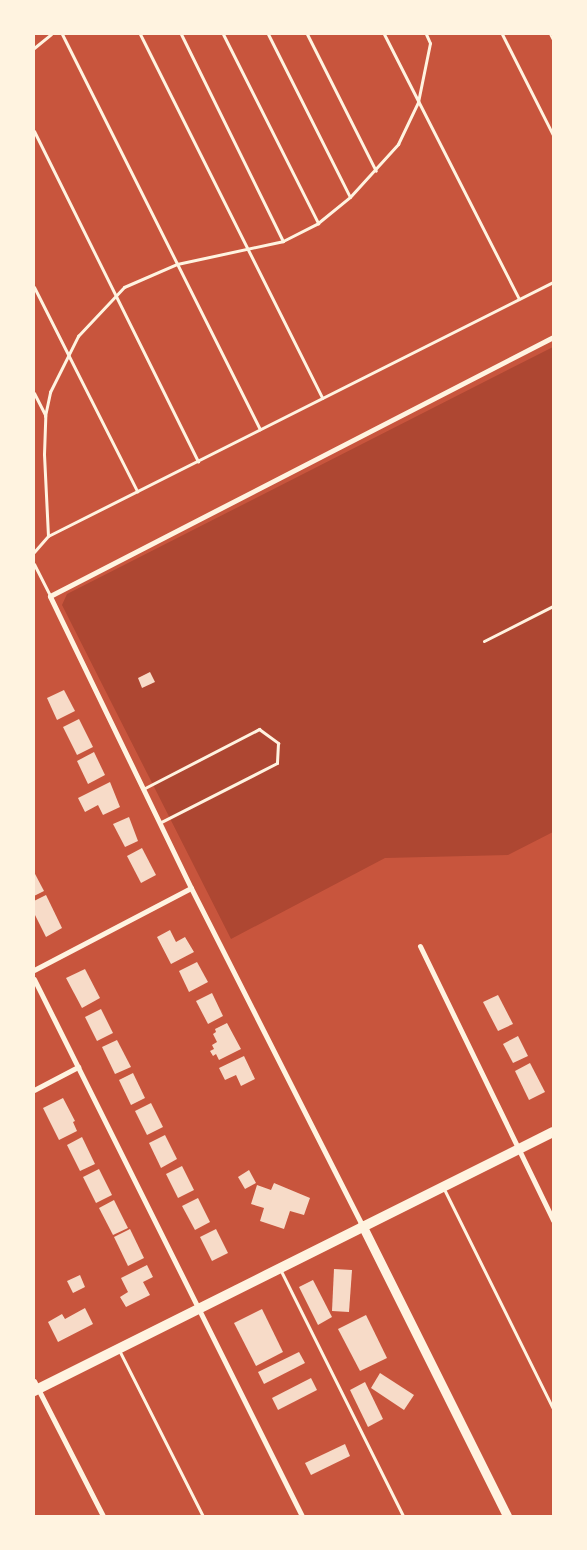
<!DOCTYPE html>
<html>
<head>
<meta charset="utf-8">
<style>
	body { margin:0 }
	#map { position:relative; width:587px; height:1550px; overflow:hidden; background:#c8553d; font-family:"Playfair Display",serif }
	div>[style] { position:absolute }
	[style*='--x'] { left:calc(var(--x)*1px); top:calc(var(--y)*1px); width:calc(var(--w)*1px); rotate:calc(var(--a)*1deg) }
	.green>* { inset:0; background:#ae4732 }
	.building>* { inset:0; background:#f7dbc8 }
	.path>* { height:2px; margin:-1px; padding:0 1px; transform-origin:1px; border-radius:1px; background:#fff3e0 }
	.service>* { height:3px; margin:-1.5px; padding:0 1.5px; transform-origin:1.5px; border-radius:1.5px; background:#fff3e0 }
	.minor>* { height:5px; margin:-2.5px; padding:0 2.5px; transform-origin:2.5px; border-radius:2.5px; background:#fff3e0 }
	.tertiary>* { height:9px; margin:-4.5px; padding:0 4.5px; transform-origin:4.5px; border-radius:4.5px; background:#fff3e0 }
	.secondary>* { height:10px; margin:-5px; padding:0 5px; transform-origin:5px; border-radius:5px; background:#fff3e0 }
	span { translate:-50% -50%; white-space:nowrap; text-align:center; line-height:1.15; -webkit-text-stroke:4.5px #fff3e0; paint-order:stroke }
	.frame { position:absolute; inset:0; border:35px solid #fff3e0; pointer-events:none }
</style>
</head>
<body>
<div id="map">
	<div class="green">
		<i style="clip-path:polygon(553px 347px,553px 832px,508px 855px,385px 858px,231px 939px,62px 605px,67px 594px)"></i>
	</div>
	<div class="building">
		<i style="clip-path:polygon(150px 672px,155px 682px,142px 688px,138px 678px)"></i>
		<i style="clip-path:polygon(64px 690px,75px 711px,57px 720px,47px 698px)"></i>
		<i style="clip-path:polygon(79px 719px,93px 747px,77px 755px,63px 727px)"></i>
		<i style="clip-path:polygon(94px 752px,105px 775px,88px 784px,77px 761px)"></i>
		<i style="clip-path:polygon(110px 782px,120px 807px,103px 815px,98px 805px,85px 812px,78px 798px)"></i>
		<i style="clip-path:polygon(129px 817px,138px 841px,125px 847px,113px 824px)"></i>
		<i style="clip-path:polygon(142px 848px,156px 875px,141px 883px,127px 856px)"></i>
		<i style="clip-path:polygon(34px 872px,44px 891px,34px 896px)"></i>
		<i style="clip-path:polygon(46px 895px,62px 928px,46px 937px,34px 913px,34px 901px)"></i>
		<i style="clip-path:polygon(170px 930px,176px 942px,185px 937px,194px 952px,171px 964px,157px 937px)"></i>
		<i style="clip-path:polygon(197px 962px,208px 982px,189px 992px,179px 971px)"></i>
		<i style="clip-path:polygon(85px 969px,100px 998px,82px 1008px,66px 978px)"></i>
		<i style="clip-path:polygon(212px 993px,223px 1016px,208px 1024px,196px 1001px)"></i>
		<i style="clip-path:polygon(498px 995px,513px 1024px,498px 1031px,483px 1002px)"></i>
		<i style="clip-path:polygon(101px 1009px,113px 1033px,97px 1041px,85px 1017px)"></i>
		<i style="clip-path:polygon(227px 1023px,241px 1049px,219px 1060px,216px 1054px,213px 1056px,210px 1051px,214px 1049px,212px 1045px,217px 1042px,213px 1034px,216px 1032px,215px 1029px)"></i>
		<i style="clip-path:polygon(518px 1036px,528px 1056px,513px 1063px,503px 1044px)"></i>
		<i style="clip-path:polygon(117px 1040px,131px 1067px,115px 1074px,102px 1047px)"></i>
		<i style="clip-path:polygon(244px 1056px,255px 1079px,241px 1086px,236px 1075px,225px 1080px,219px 1068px)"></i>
		<i style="clip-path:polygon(530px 1063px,545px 1092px,529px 1100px,515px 1071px)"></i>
		<i style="clip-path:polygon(133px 1073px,145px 1098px,131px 1105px,119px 1080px)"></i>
		<i style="clip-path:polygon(63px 1098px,75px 1121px,73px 1122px,77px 1131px,59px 1140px,43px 1108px)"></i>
		<i style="clip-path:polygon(151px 1103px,163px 1127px,147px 1135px,135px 1111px)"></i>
		<i style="clip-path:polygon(165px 1135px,177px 1159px,161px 1168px,149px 1143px)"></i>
		<i style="clip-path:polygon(82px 1137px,95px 1164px,80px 1171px,67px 1145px)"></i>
		<i style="clip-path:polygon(182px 1166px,194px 1190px,178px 1198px,166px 1174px)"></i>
		<i style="clip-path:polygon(99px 1169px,112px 1195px,96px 1203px,83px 1177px)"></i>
		<i style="clip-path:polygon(249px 1170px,256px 1183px,245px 1189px,238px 1177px)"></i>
		<i style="clip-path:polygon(274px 1183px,310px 1198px,304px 1215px,290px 1211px,284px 1229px,260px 1221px,264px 1208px,251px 1204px,257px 1185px,271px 1190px)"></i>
		<i style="clip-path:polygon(198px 1198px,210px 1222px,195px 1230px,182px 1206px)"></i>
		<i style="clip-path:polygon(114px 1200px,128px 1228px,113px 1235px,99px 1208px)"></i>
		<i style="clip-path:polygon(130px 1229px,144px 1258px,128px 1266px,114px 1237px)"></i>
		<i style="clip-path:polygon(216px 1229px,228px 1253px,212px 1261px,200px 1237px)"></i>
		<i style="clip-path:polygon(147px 1265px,153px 1277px,143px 1282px,150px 1295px,126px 1307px,120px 1297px,128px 1292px,121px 1278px)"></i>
		<i style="clip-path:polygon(334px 1269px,352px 1270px,349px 1312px,332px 1311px)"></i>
		<i style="clip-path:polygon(80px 1275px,85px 1287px,73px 1293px,67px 1281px)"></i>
		<i style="clip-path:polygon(313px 1280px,332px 1317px,318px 1325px,299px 1287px)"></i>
		<i style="clip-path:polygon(85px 1308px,93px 1324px,58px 1342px,48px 1322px,62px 1314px,65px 1319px)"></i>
		<i style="clip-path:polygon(262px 1309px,283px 1352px,256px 1366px,234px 1323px)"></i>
		<i style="clip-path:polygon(366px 1315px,387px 1358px,360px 1371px,338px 1329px)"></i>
		<i style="clip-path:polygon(299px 1352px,305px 1363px,264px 1384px,258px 1372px)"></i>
		<i style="clip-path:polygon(380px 1373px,414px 1395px,404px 1410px,371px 1388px)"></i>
		<i style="clip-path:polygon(311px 1378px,317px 1390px,278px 1410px,272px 1398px)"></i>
		<i style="clip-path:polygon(365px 1382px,383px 1419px,368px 1427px,350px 1390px)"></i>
		<i style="clip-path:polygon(345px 1444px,350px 1456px,311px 1475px,305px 1463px)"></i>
	</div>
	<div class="path">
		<i style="--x:550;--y:34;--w:7;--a:63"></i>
	</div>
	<div class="service">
		<i style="--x:62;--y:34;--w:442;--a:63.4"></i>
		<i style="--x:140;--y:34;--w:407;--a:63.4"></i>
		<i style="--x:181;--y:34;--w:231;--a:63.8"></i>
		<i style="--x:223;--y:34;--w:212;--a:63.3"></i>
		<i style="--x:268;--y:34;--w:182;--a:63.3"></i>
		<i style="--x:307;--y:34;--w:153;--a:63.3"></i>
		<i style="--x:384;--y:34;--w:297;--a:63"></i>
		<i style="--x:502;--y:34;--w:113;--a:63.2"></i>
		<i style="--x:34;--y:48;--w:22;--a:-39"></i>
		<i style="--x:34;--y:131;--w:369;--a:63.6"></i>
		<i style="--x:34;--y:287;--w:229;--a:63.2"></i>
		<i style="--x:34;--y:393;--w:25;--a:63"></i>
		<i style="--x:48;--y:536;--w:82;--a:-92.8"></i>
		<i style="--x:44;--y:454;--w:38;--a:-88"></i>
		<i style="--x:45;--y:416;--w:25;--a:-78"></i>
		<i style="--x:50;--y:392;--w:63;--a:-63.4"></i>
		<i style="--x:78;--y:336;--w:67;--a:-46.8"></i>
		<i style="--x:124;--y:287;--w:58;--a:-23.5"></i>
		<i style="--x:177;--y:264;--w:108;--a:-12.2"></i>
		<i style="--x:283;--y:241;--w:39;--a:-27"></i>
		<i style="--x:318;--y:223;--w:41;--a:-39.1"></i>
		<i style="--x:350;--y:197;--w:72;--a:-47.8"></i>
		<i style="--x:398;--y:144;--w:47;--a:-64.5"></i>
		<i style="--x:418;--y:102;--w:60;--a:-78.5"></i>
		<i style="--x:430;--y:43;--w:10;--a:-114"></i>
		<i style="--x:34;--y:552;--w:21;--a:-49"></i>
		<i style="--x:48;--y:536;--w:565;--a:-26.7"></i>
		<i style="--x:34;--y:564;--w:36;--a:63"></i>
		<i style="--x:484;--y:641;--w:77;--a:-26.9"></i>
		<i style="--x:143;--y:789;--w:131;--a:-27.3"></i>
		<i style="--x:259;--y:729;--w:24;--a:36"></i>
		<i style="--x:278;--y:743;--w:20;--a:93"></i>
		<i style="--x:277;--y:763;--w:132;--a:153"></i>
		<i style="--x:444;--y:1189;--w:246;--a:63.6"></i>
		<i style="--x:281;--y:1271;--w:274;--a:63.5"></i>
		<i style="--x:120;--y:1352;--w:184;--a:63.2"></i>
	</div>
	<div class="minor">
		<i style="--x:420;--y:946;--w:305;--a:64.1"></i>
		<i style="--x:34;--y:970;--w:177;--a:-27.6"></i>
		<i style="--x:34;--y:979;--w:600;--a:63.48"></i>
		<i style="--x:34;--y:1090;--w:50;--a:-27.6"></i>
		<i style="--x:362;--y:1225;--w:378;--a:-116.9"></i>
		<i style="--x:191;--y:888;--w:324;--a:-115.8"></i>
		<i style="--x:50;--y:596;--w:566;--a:-27.24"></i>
		<i style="--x:34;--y:1381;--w:152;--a:62.9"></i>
	</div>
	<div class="tertiary">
		<i style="--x:362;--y:1225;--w:325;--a:63.5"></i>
	</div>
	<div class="secondary">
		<i style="--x:34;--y:1391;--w:580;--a:-26.52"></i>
	</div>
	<div class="frame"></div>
</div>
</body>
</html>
